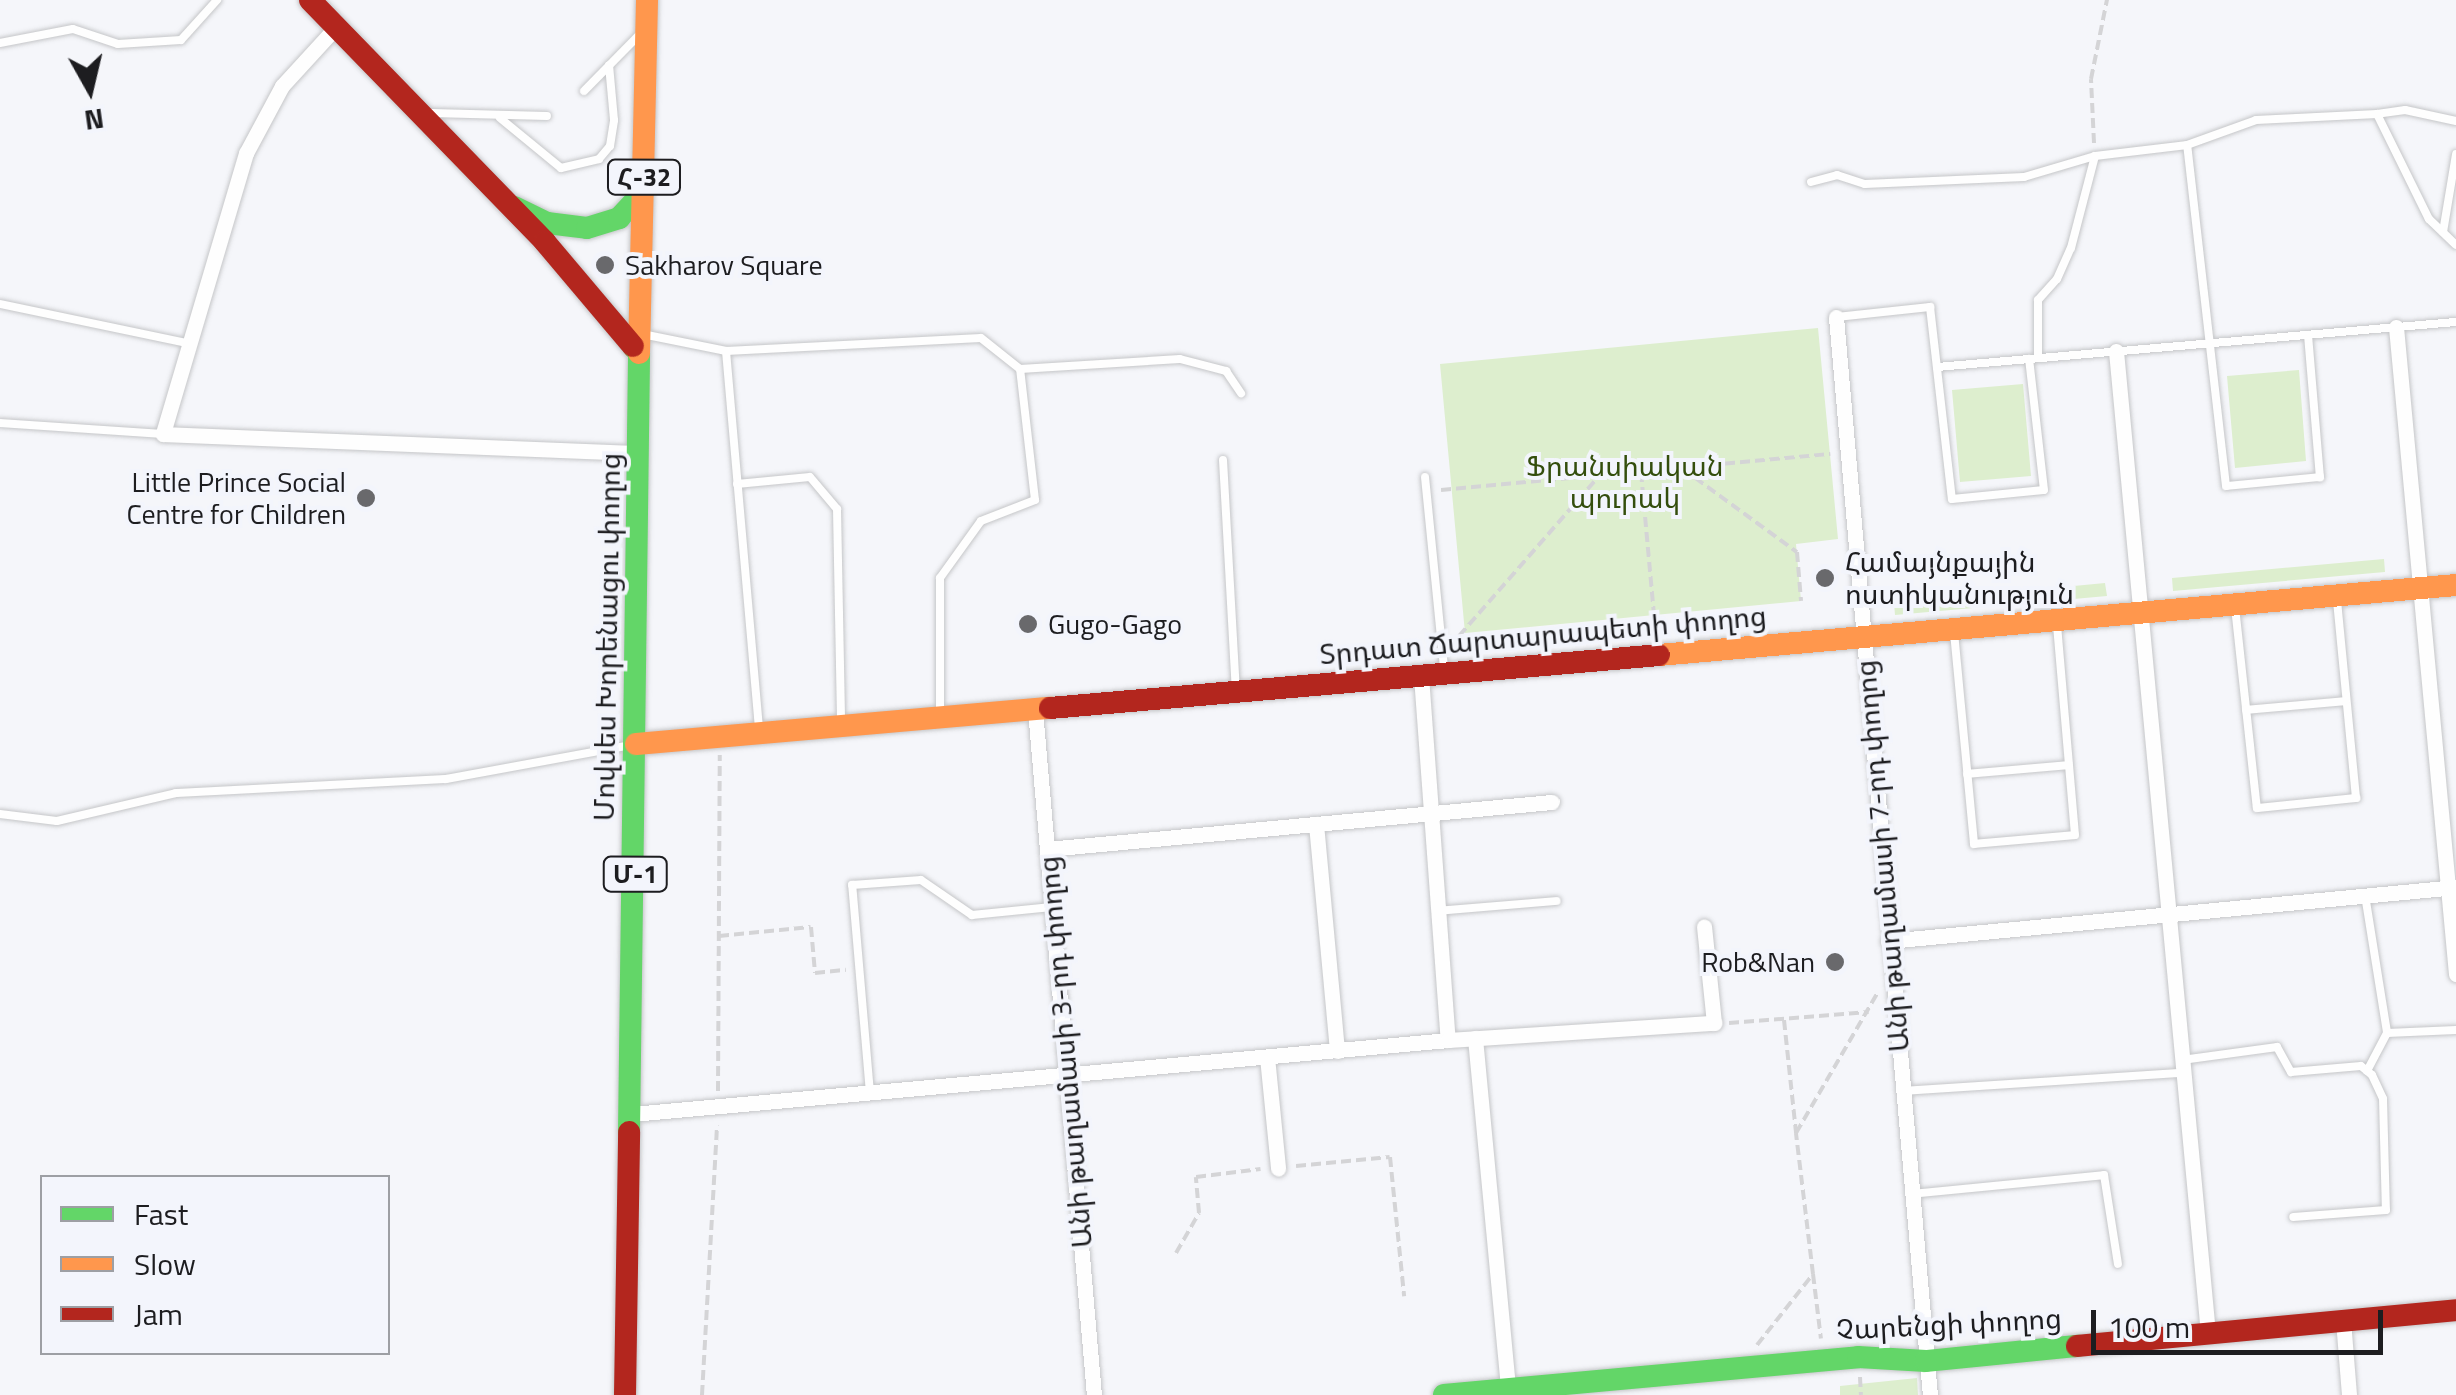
<!DOCTYPE html>
<html>
<head>
<meta charset="utf-8">
<style>
	body { margin:0 }
	#map { position:relative; width:2456px; height:1395px; overflow:hidden; background:#f5f6fa; font-family:"Titillium Web","Noto Sans Armenian",sans-serif }
	div>[style] { position:absolute }
	[style*='--x'] { left:calc(var(--x)*1px); top:calc(var(--y)*1px); width:calc(var(--w)*1px); rotate:calc(var(--a)*1deg) }
	.green>* { inset:0; background:#ddeece }
	.path>* { height:4px; margin-top:-2px; transform-origin:0; background:repeating-linear-gradient(90deg,#d4d4d6 0 10px,transparent 0 15px) }
	.roads { filter:drop-shadow(0 0 2px #c5c6c8) drop-shadow(0 0 2px #c5c6c8) }
	.lane>* { height:8px; margin:-4px; padding:0 4px; transform-origin:4px; border-radius:4px; background:#fefefe }
	.street>* { height:15px; margin:-7.5px; padding:0 7.5px; transform-origin:7.5px; border-radius:7.5px; background:#fefefe }
	.fast>* { height:22px; margin:-11px; padding:0 11px; transform-origin:11px; border-radius:11px; background:#63d668 }
	.slow>* { height:22px; margin:-11px; padding:0 11px; transform-origin:11px; border-radius:11px; background:#ff974d }
	.jam>* { height:22px; margin:-11px; padding:0 11px; transform-origin:11px; border-radius:11px; background:#b3261e }
	.dots>* { width:28px; height:28px; translate:-50% -50%; box-sizing:border-box; border:5px solid #f3f5fc; border-radius:50% }
	span { translate:-50% -50%; white-space:nowrap; text-align:center; line-height:1.15; -webkit-text-stroke:8px #f3f5fc; paint-order:stroke }
	.shield-label span { padding:2px 8px; background:#f3f5fc; border:2px solid; border-radius:8px; -webkit-text-stroke-width:0 }
	.shield-label { font-size:25px; color:#1d1d20; font-weight:700 }
	.poi-label { font-size:28px; color:#1d1d20 }
	.left { translate:0 -50%; text-align:left }
	.right { translate:-100% -50%; text-align:right }
	.park-label { font-size:28px; color:#344e0d }
	.street-label { font-size:28px; color:#1d1d20 }
	.legend { position:absolute; left:40px; top:1175px; width:350px; height:180px; box-sizing:border-box; background:#f3f5fc; border:2px solid #9d9fa4; margin:0; padding:12px 18px; list-style:none; font-size:30px; color:#1d1d20 }
	.legend li { display:flex; align-items:center; gap:20px; height:50px }
	.legend b { width:50px; border:2px solid #9d9fa4 }
	.north { position:absolute; left:40px; top:40px; width:100px; height:100px; -webkit-text-stroke:8px #f3f5fc; paint-order:stroke; rotate:172deg; font-size:28px; font-weight:700; line-height:40px; text-align:center; color:#1d1d20 }
	.north::after { content:''; display:block; margin:auto; width:35px; height:45px; background:#1d1d20; clip-path:polygon(50% 0,100% 100%,50% 72%,0 100%) }
	.scale { position:absolute; left:2091px; top:1310px; width:292px; height:45px; box-sizing:border-box; border:5px solid #1d1d20; border-top:0; padding-left:12px; font-size:30px; line-height:35px; white-space:nowrap; color:#1d1d20; -webkit-text-stroke:8px #f3f5fc; paint-order:stroke }
</style>
</head>
<body>
<div id="map">
	<div class="green">
		<i style="clip-path:polygon(1818px 328px,1838px 539px,1796px 544px,1801px 601px,1465px 633px,1440px 364px)"></i>
		<i style="clip-path:polygon(2299px 370px,2306px 461px,2235px 468px,2227px 376px)"></i>
		<i style="clip-path:polygon(2023px 384px,2031px 476px,1960px 482px,1952px 390px)"></i>
		<i style="clip-path:polygon(2384px 559px,2385px 572px,2173px 591px,2172px 578px)"></i>
		<i style="clip-path:polygon(2105px 583px,2107px 596px,1895px 615px,1894px 603px)"></i>
		<i style="clip-path:polygon(1917px 1378px,1918px 1395px,1840px 1395px,1840px 1386px)"></i>
	</div>
	<div class="path">
		<i style="--x:2094;--y:143;--w:64;--a:-92.7"></i>
		<i style="--x:2091;--y:79;--w:81;--a:-78.6"></i>
		<i style="--x:1683;--y:469;--w:141;--a:36.1"></i>
		<i style="--x:1797;--y:552;--w:49;--a:85.3"></i>
		<i style="--x:1641;--y:472;--w:145;--a:84.8"></i>
		<i style="--x:1441;--y:490;--w:391;--a:-5.3"></i>
		<i style="--x:1459;--y:636;--w:214;--a:-48.8"></i>
		<i style="--x:719;--y:936;--w:92;--a:-5.6"></i>
		<i style="--x:811;--y:927;--w:46;--a:85"></i>
		<i style="--x:815;--y:973;--w:31;--a:-6"></i>
		<i style="--x:1784;--y:1020;--w:114;--a:83.9"></i>
		<i style="--x:1729;--y:1023;--w:140;--a:-4.5"></i>
		<i style="--x:718;--y:1091;--w:336;--a:-89.7"></i>
		<i style="--x:1296;--y:1166;--w:94;--a:-5.5"></i>
		<i style="--x:1390;--y:1157;--w:140;--a:84.2"></i>
		<i style="--x:1176;--y:1253;--w:46;--a:-60.1"></i>
		<i style="--x:1199;--y:1213;--w:36;--a:-95"></i>
		<i style="--x:1196;--y:1177;--w:65;--a:-7"></i>
		<i style="--x:1813;--y:1274;--w:65;--a:83"></i>
		<i style="--x:1757;--y:1345;--w:90;--a:-51.7"></i>
		<i style="--x:1813;--y:1274;--w:142;--a:-96.9"></i>
		<i style="--x:1796;--y:1133;--w:161;--a:-59.8"></i>
		<i style="--x:1860;--y:1377;--w:18;--a:87"></i>
		<i style="--x:702;--y:1395;--w:270;--a:-86.8"></i>
	</div>
	<div class="roads">
		<div class="lane">
			<i style="--x:0;--y:43;--w:74;--a:-10.9"></i>
			<i style="--x:73;--y:29;--w:47;--a:18.4"></i>
			<i style="--x:118;--y:44;--w:63;--a:-3.6"></i>
			<i style="--x:181;--y:40;--w:54;--a:-48"></i>
			<i style="--x:584;--y:91;--w:80;--a:-45.5"></i>
			<i style="--x:432;--y:113;--w:115;--a:1.5"></i>
			<i style="--x:500;--y:118;--w:79;--a:39.3"></i>
			<i style="--x:561;--y:168;--w:39;--a:-13"></i>
			<i style="--x:599;--y:159;--w:17;--a:-50"></i>
			<i style="--x:610;--y:146;--w:26;--a:-81"></i>
			<i style="--x:614;--y:120;--w:55;--a:-95.2"></i>
			<i style="--x:2456;--y:121;--w:52;--a:-167.8"></i>
			<i style="--x:2405;--y:110;--w:28;--a:172"></i>
			<i style="--x:2377;--y:114;--w:117;--a:63.7"></i>
			<i style="--x:2429;--y:219;--w:37;--a:44"></i>
			<i style="--x:1811;--y:182;--w:27;--a:-15"></i>
			<i style="--x:1837;--y:175;--w:29;--a:18"></i>
			<i style="--x:1865;--y:184;--w:159;--a:-2.5"></i>
			<i style="--x:2024;--y:177;--w:74;--a:-16.5"></i>
			<i style="--x:2095;--y:156;--w:93;--a:-6.8"></i>
			<i style="--x:2443;--y:232;--w:79;--a:-80.5"></i>
			<i style="--x:0;--y:304;--w:191;--a:11.8"></i>
			<i style="--x:1836;--y:317;--w:95;--a:-6.1"></i>
			<i style="--x:1930;--y:307;--w:193;--a:83.5"></i>
			<i style="--x:1952;--y:499;--w:92;--a:-5.6"></i>
			<i style="--x:2044;--y:490;--w:132;--a:-96.5"></i>
			<i style="--x:642;--y:334;--w:86;--a:11.4"></i>
			<i style="--x:726;--y:351;--w:255;--a:-2.9"></i>
			<i style="--x:981;--y:338;--w:50;--a:38.5"></i>
			<i style="--x:1020;--y:369;--w:160;--a:-3.6"></i>
			<i style="--x:1180;--y:359;--w:48;--a:14.6"></i>
			<i style="--x:1226;--y:371;--w:27;--a:56"></i>
			<i style="--x:2308;--y:335;--w:143;--a:85.2"></i>
			<i style="--x:2320;--y:477;--w:94;--a:174.5"></i>
			<i style="--x:2226;--y:486;--w:343;--a:-96.5"></i>
			<i style="--x:2187;--y:145;--w:73;--a:-19.9"></i>
			<i style="--x:2256;--y:120;--w:121;--a:-2.8"></i>
			<i style="--x:726;--y:351;--w:379;--a:85"></i>
			<i style="--x:2038;--y:358;--w:58;--a:-90"></i>
			<i style="--x:2038;--y:300;--w:28;--a:-48"></i>
			<i style="--x:2057;--y:279;--w:34;--a:-66"></i>
			<i style="--x:2071;--y:248;--w:95;--a:-75.4"></i>
			<i style="--x:1937;--y:367;--w:521;--a:-4.96"></i>
			<i style="--x:0;--y:423;--w:163;--a:3.9"></i>
			<i style="--x:1223;--y:460;--w:230;--a:86.8"></i>
			<i style="--x:1425;--y:477;--w:193;--a:84.3"></i>
			<i style="--x:737;--y:484;--w:73;--a:-5.5"></i>
			<i style="--x:810;--y:477;--w:42;--a:49.8"></i>
			<i style="--x:837;--y:509;--w:213;--a:88.9"></i>
			<i style="--x:2235;--y:607;--w:202;--a:83.8"></i>
			<i style="--x:2257;--y:808;--w:100;--a:-5.8"></i>
			<i style="--x:2356;--y:798;--w:199;--a:-95.5"></i>
			<i style="--x:1954;--y:632;--w:213;--a:84.6"></i>
			<i style="--x:1974;--y:844;--w:101;--a:-5.1"></i>
			<i style="--x:2075;--y:835;--w:211;--a:-94.9"></i>
			<i style="--x:2246;--y:710;--w:100;--a:-5.1"></i>
			<i style="--x:940;--y:713;--w:135;--a:-90"></i>
			<i style="--x:940;--y:578;--w:70;--a:-54.3"></i>
			<i style="--x:981;--y:521;--w:58;--a:-21.3"></i>
			<i style="--x:1035;--y:500;--w:132;--a:-96.5"></i>
			<i style="--x:1967;--y:774;--w:102;--a:-5"></i>
			<i style="--x:0;--y:814;--w:57;--a:7"></i>
			<i style="--x:57;--y:821;--w:122;--a:-13.2"></i>
			<i style="--x:176;--y:793;--w:270;--a:-3"></i>
			<i style="--x:446;--y:779;--w:183;--a:-10.4"></i>
			<i style="--x:2365;--y:895;--w:140;--a:80.9"></i>
			<i style="--x:2387;--y:1033;--w:69;--a:-2.5"></i>
			<i style="--x:1437;--y:911;--w:120;--a:-4.8"></i>
			<i style="--x:2182;--y:1060;--w:96;--a:-7.8"></i>
			<i style="--x:2277;--y:1047;--w:29;--a:61"></i>
			<i style="--x:2291;--y:1072;--w:70;--a:-4.9"></i>
			<i style="--x:2361;--y:1066;--w:14;--a:39"></i>
			<i style="--x:2372;--y:1075;--w:26;--a:65"></i>
			<i style="--x:2383;--y:1099;--w:111;--a:88.5"></i>
			<i style="--x:2386;--y:1210;--w:93;--a:175.7"></i>
			<i style="--x:2367;--y:1071;--w:43;--a:-62.2"></i>
			<i style="--x:1902;--y:1091;--w:281;--a:-3.7"></i>
			<i style="--x:870;--y:1093;--w:209;--a:-94.9"></i>
			<i style="--x:852;--y:885;--w:69;--a:-4.1"></i>
			<i style="--x:921;--y:880;--w:62;--a:34.5"></i>
			<i style="--x:972;--y:915;--w:80;--a:-5.7"></i>
			<i style="--x:1911;--y:1194;--w:194;--a:-5.6"></i>
			<i style="--x:2104;--y:1175;--w:90;--a:81.1"></i>
		</div>
		<div class="street">
			<i style="--x:336;--y:27;--w:80;--a:132.5"></i>
			<i style="--x:282;--y:86;--w:76;--a:118.2"></i>
			<i style="--x:246;--y:153;--w:293;--a:106.5"></i>
			<i style="--x:163;--y:434;--w:477;--a:2.3"></i>
			<i style="--x:1836;--y:317;--w:1082;--a:85.02"></i>
			<i style="--x:2396;--y:327;--w:650;--a:84.7"></i>
			<i style="--x:2116;--y:351;--w:987;--a:84.65"></i>
			<i style="--x:1421;--y:676;--w:365;--a:85.8"></i>
			<i style="--x:1035;--y:710;--w:688;--a:85.08"></i>
			<i style="--x:1316;--y:824;--w:228;--a:84.7"></i>
			<i style="--x:1047;--y:849;--w:507;--a:-5.32"></i>
			<i style="--x:1888;--y:941;--w:571;--a:-5.43"></i>
			<i style="--x:1475;--y:1038;--w:359;--a:84.6"></i>
			<i style="--x:1267;--y:1057;--w:112;--a:84.3"></i>
			<i style="--x:632;--y:1114;--w:819;--a:-5.18"></i>
			<i style="--x:1448;--y:1040;--w:267;--a:-3.7"></i>
			<i style="--x:1714;--y:1023;--w:97;--a:-95.9"></i>
			<i style="--x:2343;--y:1320;--w:75;--a:85.4"></i>
		</div>
		<div class="fast">
			<i style="--x:514;--y:207;--w:37;--a:26"></i>
			<i style="--x:547;--y:223;--w:40;--a:7.1"></i>
			<i style="--x:587;--y:228;--w:34;--a:-17"></i>
			<i style="--x:619;--y:218;--w:35;--a:-47"></i>
			<i style="--x:629;--y:1132;--w:779;--a:-89.26"></i>
			<i style="--x:639;--y:353;--w:9;--a:-131"></i>
			<i style="--x:1444;--y:1395;--w:416;--a:-5.2"></i>
			<i style="--x:1858;--y:1357;--w:68;--a:3.4"></i>
			<i style="--x:1926;--y:1361;--w:152;--a:-5.7"></i>
		</div>
		<div class="slow">
			<i style="--x:639;--y:353;--w:353;--a:-88.7"></i>
			<i style="--x:1659;--y:655;--w:800;--a:-5.02"></i>
			<i style="--x:636;--y:744;--w:416;--a:-5"></i>
		</div>
		<div class="jam">
			<i style="--x:310;--y:0;--w:337;--a:45.8"></i>
			<i style="--x:545;--y:242;--w:136;--a:49.8"></i>
			<i style="--x:1050;--y:708;--w:611;--a:-4.97"></i>
			<i style="--x:2077;--y:1346;--w:381;--a:-5.4"></i>
			<i style="--x:625;--y:1395;--w:263;--a:-89.1"></i>
		</div>
	</div>
	<div class="dots">
		<i style="left:605px;top:265px;background:#69696c"></i>
		<i style="left:366px;top:498px;background:#69696c"></i>
		<i style="left:1825px;top:578px;background:#69696c"></i>
		<i style="left:1028px;top:624px;background:#69696c"></i>
		<i style="left:1835px;top:962px;background:#69696c"></i>
	</div>
	<div class="shield-label">
		<span style="left:644px;top:177px">Հ-32</span>
		<span style="left:635px;top:874px">Մ-1</span>
	</div>
	<div class="poi-label">
		<span class="left" style="left:625px;top:265px">Sakharov Square</span>
		<span class="right" style="left:346px;top:498px">Little Prince Social<br>Centre for Children</span>
		<span class="left" style="left:1845px;top:578px">Համայնքային<br>ոստիկանություն</span>
		<span class="left" style="left:1048px;top:624px">Gugo-Gago</span>
		<span class="right" style="left:1815px;top:962px">Rob&amp;Nan</span>
	</div>
	<div class="park-label">
		<span style="left:1625px;top:482px">Ֆրանսիական<br>պուրակ</span>
	</div>
	<div class="street-label">
		<span style="left:1543px;top:635px;rotate:-5deg">Տրդատ Ճարտարապետի փողոց</span>
		<span style="left:607px;top:637px;rotate:-89deg">Մովսես Խորենացու փողոց</span>
		<span style="left:1882px;top:856px;rotate:-95deg">Անի թաղամասի 7-րդ փողոց</span>
		<span style="left:1065px;top:1052px;rotate:-95deg">Անի թաղամասի 3-րդ փողոց</span>
		<span style="left:1949px;top:1324px;rotate:-3deg">Չարենցի փողոց</span>
	</div>
	<ul class="legend">
	<li><b style="height:12px;background:#63d668"></b>Fast</li>
	<li><b style="height:12px;background:#ff974d"></b>Slow</li>
	<li><b style="height:12px;background:#b3261e"></b>Jam</li>
	</ul>
	<div class="north">N</div>
	<div class="scale">100 m</div>
</div>
</body>
</html>
